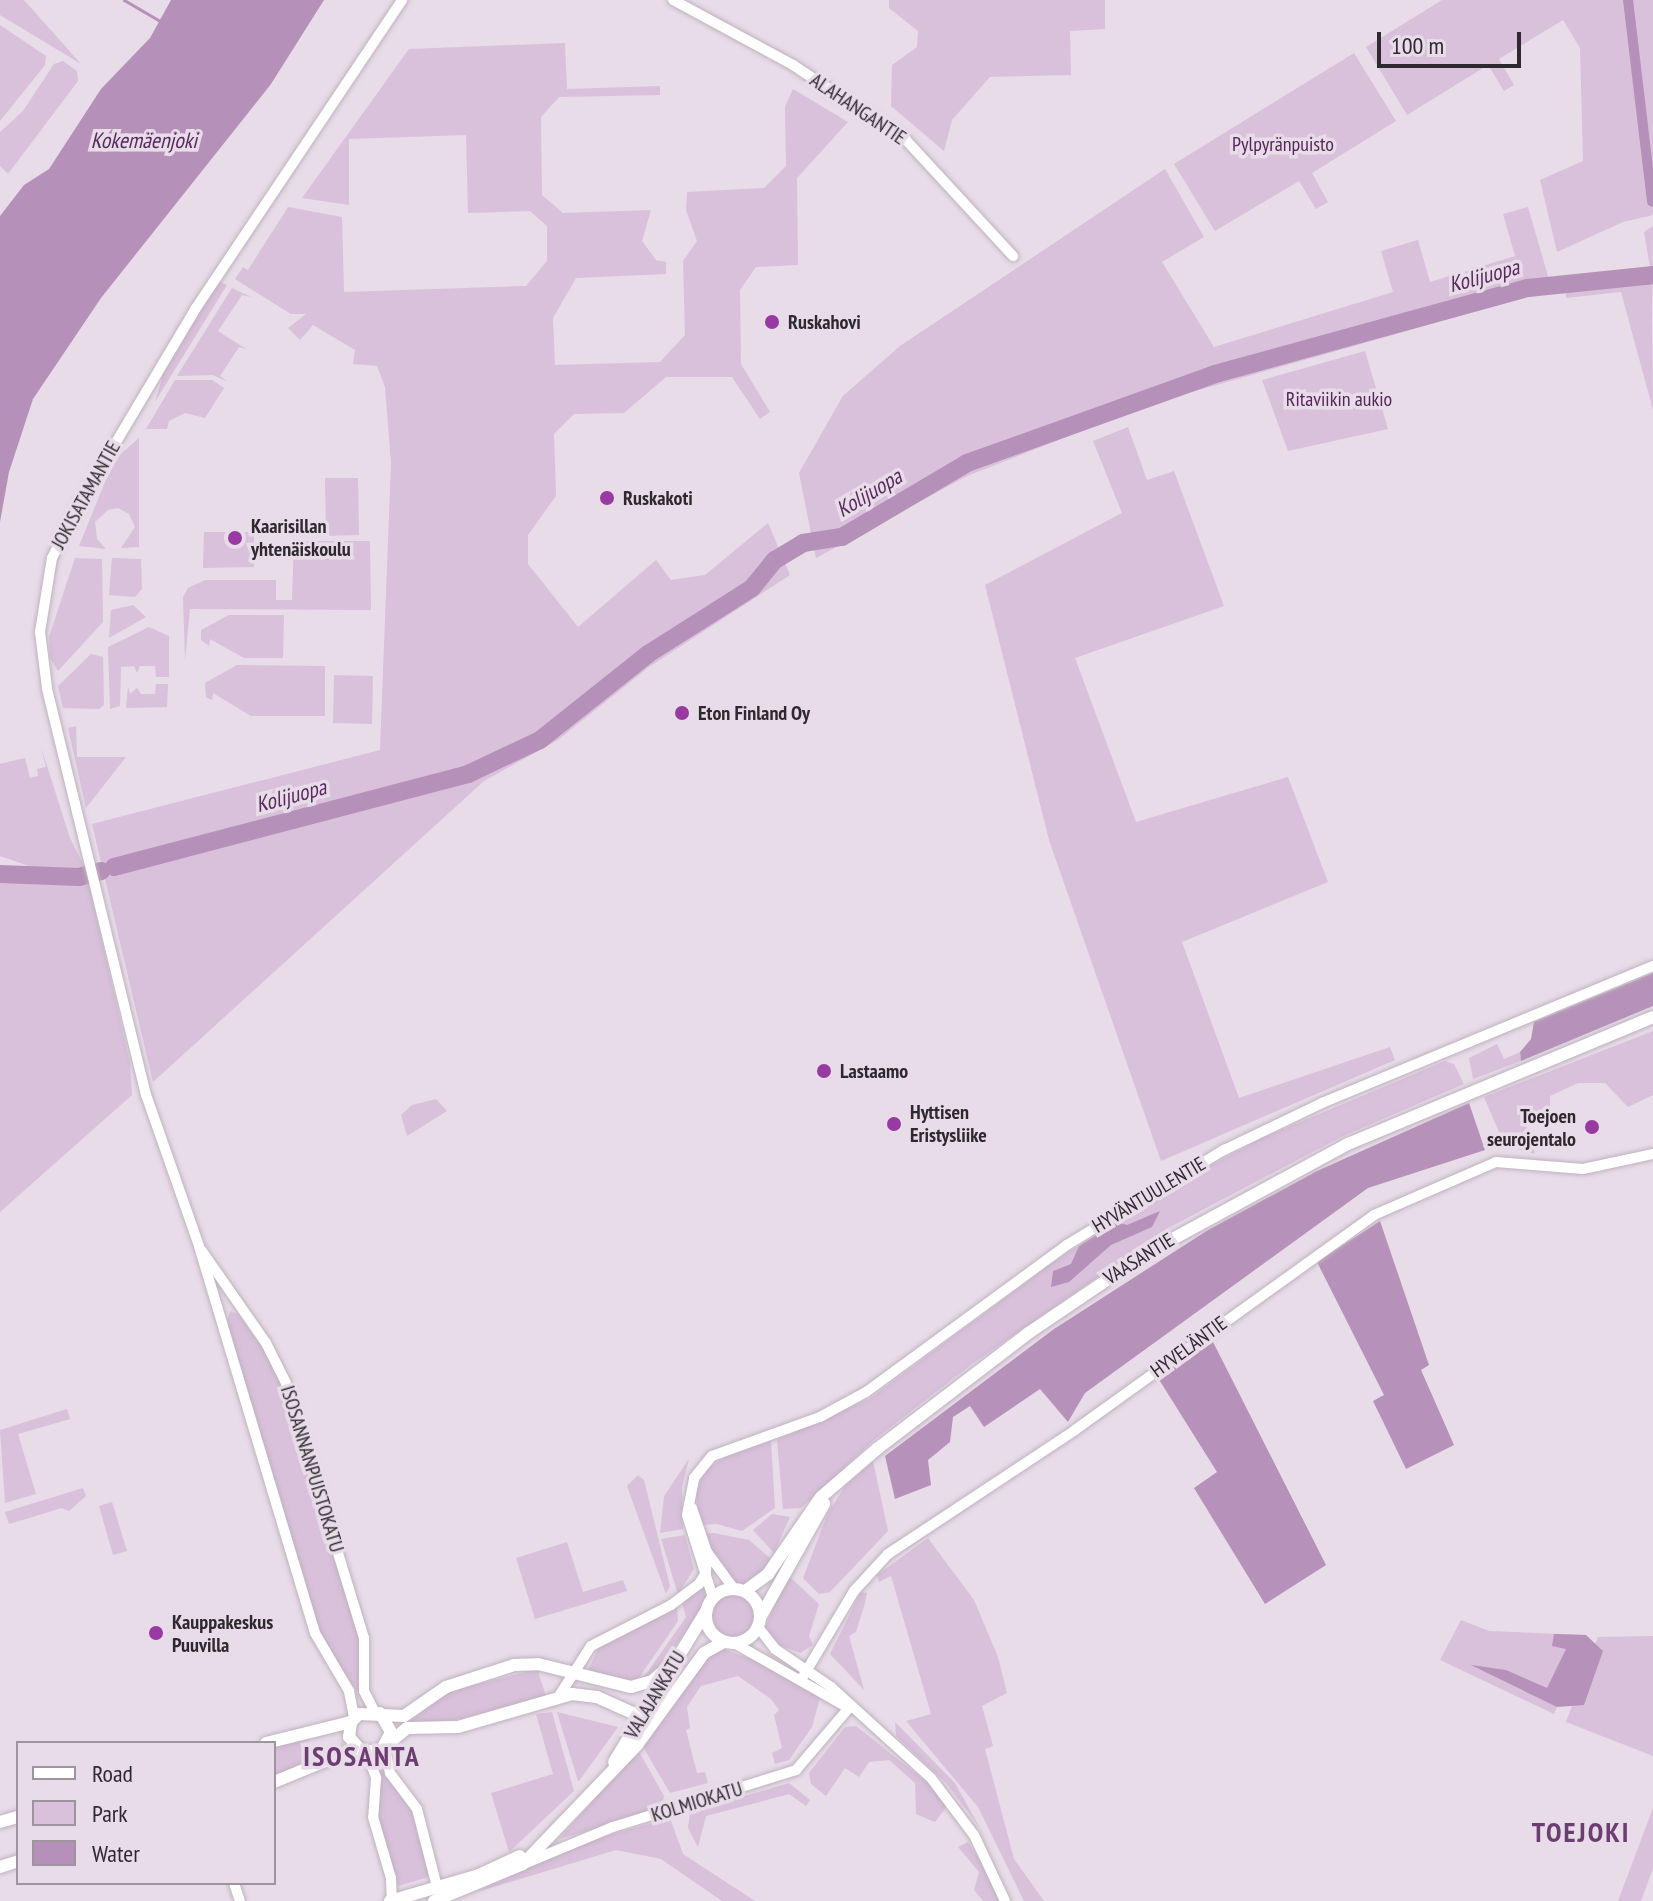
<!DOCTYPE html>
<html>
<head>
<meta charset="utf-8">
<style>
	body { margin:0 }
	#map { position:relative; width:1653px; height:1901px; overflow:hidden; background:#e7dce8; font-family:"PT Sans Narrow",sans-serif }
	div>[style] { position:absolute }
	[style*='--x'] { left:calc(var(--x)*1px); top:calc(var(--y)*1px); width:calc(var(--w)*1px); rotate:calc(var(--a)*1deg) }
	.green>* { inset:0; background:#d9c0db }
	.round { border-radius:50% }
	.forest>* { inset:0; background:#b691b9 }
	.water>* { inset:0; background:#b590b8 }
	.stream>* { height:3px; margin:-1.5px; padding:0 1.5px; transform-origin:1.5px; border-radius:1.5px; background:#b590b8 }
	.canal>* { height:10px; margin:-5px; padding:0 5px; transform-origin:5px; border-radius:5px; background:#b590b8 }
	.river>* { height:18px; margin:-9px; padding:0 9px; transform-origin:9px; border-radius:9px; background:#b590b8 }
	.roads { filter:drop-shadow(0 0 2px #beb2be) drop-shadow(0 0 2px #beb2be) }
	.minor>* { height:10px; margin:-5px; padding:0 5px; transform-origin:5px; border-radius:5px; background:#fff }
	.major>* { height:12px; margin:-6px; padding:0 6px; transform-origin:6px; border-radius:6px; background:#fff }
	.major>.ring { margin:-6px; padding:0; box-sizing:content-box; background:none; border:12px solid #fff; border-radius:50% }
	.dots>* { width:22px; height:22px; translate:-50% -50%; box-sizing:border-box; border:4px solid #e7dce8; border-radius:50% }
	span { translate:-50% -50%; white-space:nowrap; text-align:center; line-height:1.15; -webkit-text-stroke:7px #e7dce8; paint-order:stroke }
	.street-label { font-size:20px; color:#2e292e }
	.park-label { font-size:20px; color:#542659 }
	.poi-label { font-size:20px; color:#2e292e; font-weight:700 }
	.left { translate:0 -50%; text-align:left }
	.right { translate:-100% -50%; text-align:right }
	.water-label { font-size:22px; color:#592a5e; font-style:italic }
	.district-label { font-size:28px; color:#6c3d71; font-weight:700; letter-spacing:2px }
	.legend { position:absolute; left:16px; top:1741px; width:260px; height:144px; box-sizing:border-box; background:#e7dce8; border:2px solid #9d949e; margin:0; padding:10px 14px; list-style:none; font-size:24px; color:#2e292e }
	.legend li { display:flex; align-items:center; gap:16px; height:40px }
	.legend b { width:40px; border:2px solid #9d949e }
	.scale { position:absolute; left:1377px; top:32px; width:144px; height:36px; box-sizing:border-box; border:4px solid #2e292e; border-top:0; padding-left:10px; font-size:24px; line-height:28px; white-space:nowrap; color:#2e292e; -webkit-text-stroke:6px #e7dce8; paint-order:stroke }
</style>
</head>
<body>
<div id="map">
	<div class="green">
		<i style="clip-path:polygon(0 0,24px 0,81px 64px,0 15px)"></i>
		<i style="clip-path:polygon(889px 0,1105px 0,1105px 29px,1070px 31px,1071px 75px,990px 77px,952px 120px,944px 151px,891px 106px,892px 65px,917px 47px,918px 31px,889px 8px)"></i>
		<i style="clip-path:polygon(1442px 0,1653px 0,1653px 215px,1623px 222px,1557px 252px,1540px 180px,1583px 161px,1580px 48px,1563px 20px,1499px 59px,1514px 85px,1504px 91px,1488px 65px,1407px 115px,1366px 47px)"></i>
		<i style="clip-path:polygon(0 25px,46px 56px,45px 65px,0 121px)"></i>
		<i style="clip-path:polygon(565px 43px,567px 89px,660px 86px,660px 95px,559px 97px,541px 117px,542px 195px,563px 213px,651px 210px,642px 241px,656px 260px,666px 262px,666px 274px,576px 278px,553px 318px,555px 365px,660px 362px,685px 335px,683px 261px,697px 241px,686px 210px,687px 192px,764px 188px,786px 166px,785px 107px,793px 89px,848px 122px,797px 178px,798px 265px,756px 267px,740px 290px,741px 364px,770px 412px,760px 419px,732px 377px,666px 377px,624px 413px,574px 414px,554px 434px,556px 496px,528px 535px,528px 564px,578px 627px,656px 560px,671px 580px,705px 575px,768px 523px,790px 575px,649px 667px,558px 740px,484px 781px,153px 1082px,92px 824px,380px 750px,391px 463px,385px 387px,377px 366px,353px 364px,355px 350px,313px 325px,300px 340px,288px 328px,306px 314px,291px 314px,235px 279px,243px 267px,248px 270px,288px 207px,342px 217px,344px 292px,526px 286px,547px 261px,547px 226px,530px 211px,468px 213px,466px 135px,349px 139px,349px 205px,302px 198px,409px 49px)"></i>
		<i style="clip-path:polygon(1354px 53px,1396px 121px,1312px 173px,1328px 202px,1316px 209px,1299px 181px,1215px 231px,1174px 164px)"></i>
		<i style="clip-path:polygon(63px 61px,77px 71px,78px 81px,8px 174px,0 166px,0 132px,23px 111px,54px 64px)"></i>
		<i style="clip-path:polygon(1165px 169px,1204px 237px,1162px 262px,1214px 347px,1393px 292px,1381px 251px,1418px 240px,1430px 282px,1515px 256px,1503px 214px,1528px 207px,1552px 290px,1153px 403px,967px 476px,816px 558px,799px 473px,843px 396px,900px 346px)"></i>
		<i style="clip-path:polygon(1653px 226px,1652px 320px,1653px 410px,1621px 292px,1566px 298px,1565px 281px,1650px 267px,1644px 232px)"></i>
		<i style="clip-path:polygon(218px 281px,227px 285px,155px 402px,165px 367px)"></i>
		<i style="clip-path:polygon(232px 288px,251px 297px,242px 295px,218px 331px,246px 349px,239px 347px,220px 376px,228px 382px,213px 375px,177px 376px)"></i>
		<i style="clip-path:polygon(1365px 351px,1388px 429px,1288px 451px,1262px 380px)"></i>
		<i style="clip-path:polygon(175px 380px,212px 380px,224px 388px,205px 418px,185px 413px,169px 421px,167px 429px,146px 429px)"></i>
		<i style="clip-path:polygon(1128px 427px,1147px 480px,1174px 471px,1224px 606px,1075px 658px,1136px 822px,1288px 777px,1328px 882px,1182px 942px,1239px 1098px,1390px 1047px,1395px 1060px,1161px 1161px,1049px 840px,985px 585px,1122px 513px,1093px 441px)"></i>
		<i style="clip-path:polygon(139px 438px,139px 547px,121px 548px,135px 527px,129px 514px,118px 508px,108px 510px,95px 522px,97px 539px,106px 549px,79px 546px,114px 460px)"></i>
		<i style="clip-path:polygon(325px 478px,358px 478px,359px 535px,326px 536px)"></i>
		<i style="clip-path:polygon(204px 532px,254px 532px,254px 567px,203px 568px)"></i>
		<i style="clip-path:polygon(294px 541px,370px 541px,371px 610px,190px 609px,185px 661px,183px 597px,188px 588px,205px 580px,276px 580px,276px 600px,292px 600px)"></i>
		<i style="clip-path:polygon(75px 558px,102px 559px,103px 622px,58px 671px,50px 658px,49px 637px)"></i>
		<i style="clip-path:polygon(112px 558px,141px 559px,142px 589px,135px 597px,109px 595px)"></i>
		<i style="clip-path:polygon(133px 605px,146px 617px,109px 638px,111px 610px)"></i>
		<i style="clip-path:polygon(229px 615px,284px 615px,283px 658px,244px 658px,210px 639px,209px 646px,201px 640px,201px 630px)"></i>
		<i style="clip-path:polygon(149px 627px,169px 636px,169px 677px,156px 677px,155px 666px,140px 666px,137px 673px,134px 666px,121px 667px,120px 706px,110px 709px,108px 647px)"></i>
		<i style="clip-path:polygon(91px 654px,103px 657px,104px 705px,99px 709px,63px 708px,58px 686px)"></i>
		<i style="clip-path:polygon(237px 665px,325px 666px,325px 716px,251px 716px,213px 693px,212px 700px,206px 697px,205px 683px)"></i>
		<i style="clip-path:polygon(334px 675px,373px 676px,372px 724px,333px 723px)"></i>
		<i style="clip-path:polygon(156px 684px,168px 684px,167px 707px,126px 708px,128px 687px,130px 694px,137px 688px,141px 694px,155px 694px)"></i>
		<i style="clip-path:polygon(76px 726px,77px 757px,126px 757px,86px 808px,68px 728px)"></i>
		<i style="clip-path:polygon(41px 747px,70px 838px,86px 870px,32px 867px,0 856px,0 764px,25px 758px,30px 778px,38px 776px,37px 769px,46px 767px)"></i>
		<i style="clip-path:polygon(0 882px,89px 884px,130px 1063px,132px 1095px,0 1212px)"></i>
		<i style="clip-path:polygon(1653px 1031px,1653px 1095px,1628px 1107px,1605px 1083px,1578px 1083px,1550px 1096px,1550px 1113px,1524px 1120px,1535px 1154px,1505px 1146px,1484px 1097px)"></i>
		<i style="clip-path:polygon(1497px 1044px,1504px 1059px,1520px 1052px,1521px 1061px,1473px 1079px,1469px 1058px)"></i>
		<i style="clip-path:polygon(1445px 1061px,1454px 1064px,1464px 1084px,1341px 1137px,1172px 1226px,972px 1364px,874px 1440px,801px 1508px,783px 1509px,777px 1440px,869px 1399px,1055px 1261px,1165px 1190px,1262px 1138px)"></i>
		<i style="clip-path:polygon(436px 1099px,447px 1111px,407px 1136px,401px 1115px,412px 1105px)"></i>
		<i style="clip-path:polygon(230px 1311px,238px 1314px,267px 1354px,282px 1385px,360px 1639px,361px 1696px,324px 1645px,226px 1325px)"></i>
		<i style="clip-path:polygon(67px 1409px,70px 1419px,18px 1434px,36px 1494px,5px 1503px,0 1430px)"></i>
		<i style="clip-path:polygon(771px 1441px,775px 1508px,742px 1531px,717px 1524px,699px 1525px,696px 1492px,705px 1470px,732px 1453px)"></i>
		<i style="clip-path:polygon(689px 1459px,682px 1487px,683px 1529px,660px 1533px,664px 1496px)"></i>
		<i style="clip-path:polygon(873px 1461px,888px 1531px,830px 1592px,819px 1594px,803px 1578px,828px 1513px,845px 1486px)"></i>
		<i style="clip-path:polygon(638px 1475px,644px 1480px,670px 1586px,666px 1594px,627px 1486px)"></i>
		<i style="clip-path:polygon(83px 1488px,86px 1496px,69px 1511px,62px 1508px,9px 1524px,5px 1512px)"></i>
		<i style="clip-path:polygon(112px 1502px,127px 1551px,113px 1555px,99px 1506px)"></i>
		<i style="clip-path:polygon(772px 1514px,790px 1517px,774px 1553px,753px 1530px)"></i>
		<i style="clip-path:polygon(714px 1533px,749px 1540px,771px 1559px,767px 1567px,744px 1585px,737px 1584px,719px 1565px,703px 1534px)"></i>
		<i style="clip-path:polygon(685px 1535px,694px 1569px,678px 1594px,661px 1539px)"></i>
		<i style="clip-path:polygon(928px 1538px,974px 1600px,998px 1657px,1007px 1693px,982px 1706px,993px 1746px,985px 1749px,1014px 1859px,1044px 1901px,1024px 1901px,978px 1807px,906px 1721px,931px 1714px,891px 1576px,879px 1582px,877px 1575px)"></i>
		<i style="clip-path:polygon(567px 1542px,583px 1592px,623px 1580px,627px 1591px,535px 1619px,516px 1558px)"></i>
		<i style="clip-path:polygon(788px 1575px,819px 1604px,809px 1636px,813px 1645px,800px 1653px,774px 1643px,765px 1628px)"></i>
		<i style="clip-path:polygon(705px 1580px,708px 1592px,697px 1617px,659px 1668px,642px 1680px,686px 1617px,682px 1603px)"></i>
		<i style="clip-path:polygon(861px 1592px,867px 1593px,865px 1603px,856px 1632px,849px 1636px,864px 1690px,830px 1654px)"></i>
		<i class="round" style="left:712px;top:1595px;width:42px;height:42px"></i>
		<i style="clip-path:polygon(677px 1606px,678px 1621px,636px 1682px,588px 1670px,600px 1645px)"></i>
		<i style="clip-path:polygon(1461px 1620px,1489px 1631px,1586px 1635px,1554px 1714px,1440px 1660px)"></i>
		<i style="clip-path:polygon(1653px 1636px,1653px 1756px,1566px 1722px,1598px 1637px)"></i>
		<i style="clip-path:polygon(723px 1649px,772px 1667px,820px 1698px,812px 1727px,789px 1760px,775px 1764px,772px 1753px,782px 1748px,774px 1715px,779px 1710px,771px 1699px,738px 1676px,701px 1686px,687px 1707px,690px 1728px,686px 1730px,697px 1773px,705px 1772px,708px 1783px,670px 1793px,642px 1745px,712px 1652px)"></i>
		<i style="clip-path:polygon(537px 1669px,546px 1696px,456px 1720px,409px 1723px,444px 1693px)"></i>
		<i style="clip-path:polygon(552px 1712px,574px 1791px,509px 1852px,491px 1793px,553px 1774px,536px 1714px)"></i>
		<i style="clip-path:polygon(557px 1712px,618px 1727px,579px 1781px,578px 1781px)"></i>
		<i style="clip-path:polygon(895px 1722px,955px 1783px,980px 1828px,947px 1784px,896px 1736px)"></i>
		<i style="clip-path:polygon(856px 1726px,929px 1784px,947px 1806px,935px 1822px,916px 1814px,915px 1783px,889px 1760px,869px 1762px,859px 1777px,845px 1768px,826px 1796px,811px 1784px,809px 1773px,845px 1727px)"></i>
		<i style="clip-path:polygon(308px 1735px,309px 1740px,300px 1743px,305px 1761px,313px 1764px,274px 1775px,274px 1746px)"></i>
		<i style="clip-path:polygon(638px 1750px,664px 1796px,661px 1810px,559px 1839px)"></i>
		<i style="clip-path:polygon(383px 1769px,410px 1804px,432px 1876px,398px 1886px,377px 1813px,379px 1770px)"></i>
		<i style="clip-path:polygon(789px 1783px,810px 1800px,806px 1806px,789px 1794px,706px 1816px,698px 1847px,688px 1828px,690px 1812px)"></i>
		<i style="clip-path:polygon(1653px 1808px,1653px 1868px,1641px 1901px,1618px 1901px)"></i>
		<i style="clip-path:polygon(670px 1818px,683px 1854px,755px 1901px,722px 1901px,661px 1859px,616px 1850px,477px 1892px,559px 1849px)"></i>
		<i style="clip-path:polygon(968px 1842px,985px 1868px,999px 1901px,983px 1901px,974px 1890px,979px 1872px,958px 1847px)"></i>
	</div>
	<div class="forest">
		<i style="clip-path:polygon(1653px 973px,1653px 1006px,1521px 1061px,1520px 1052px,1531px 1039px,1534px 1022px)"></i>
		<i style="clip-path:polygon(1469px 1103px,1485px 1150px,1368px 1188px,1085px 1393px,1068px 1422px,1040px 1389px,984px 1427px,970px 1406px,953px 1417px,950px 1442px,928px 1460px,931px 1485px,895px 1499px,885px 1456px,1054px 1329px,1208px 1230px,1317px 1171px)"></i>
		<i style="clip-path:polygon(1160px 1211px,1152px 1227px,1111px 1245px,1069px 1282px,1051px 1287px,1053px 1271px,1071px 1264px,1079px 1246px,1117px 1222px,1127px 1225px)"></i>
		<i style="clip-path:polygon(1380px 1221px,1429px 1365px,1421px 1370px,1454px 1445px,1406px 1469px,1373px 1401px,1384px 1395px,1317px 1262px)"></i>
		<i style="clip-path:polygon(1211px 1338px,1326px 1565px,1265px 1604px,1194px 1488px,1217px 1472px,1158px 1378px)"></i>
		<i style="clip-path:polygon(1554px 1634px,1586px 1635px,1603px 1651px,1584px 1705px,1557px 1707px,1471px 1665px,1506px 1670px,1547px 1688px,1566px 1649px,1552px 1646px)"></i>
	</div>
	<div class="water">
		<i style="clip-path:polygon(171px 0,324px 0,271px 84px,101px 298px,33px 399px,9px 472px,0 522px,0 216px,24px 185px,49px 169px,101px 89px,150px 38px)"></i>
	</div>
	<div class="stream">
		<i style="--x:124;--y:0;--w:42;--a:30.3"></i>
	</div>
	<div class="canal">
		<i style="--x:1628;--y:0;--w:203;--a:83.2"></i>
	</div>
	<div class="river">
		<i style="--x:114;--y:867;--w:366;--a:-14.7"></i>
		<i style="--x:468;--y:774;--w:80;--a:-25.3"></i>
		<i style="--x:540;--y:740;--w:138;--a:-38.5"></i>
		<i style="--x:648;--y:654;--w:123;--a:-32.4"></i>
		<i style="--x:752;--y:588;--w:36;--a:-51"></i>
		<i style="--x:775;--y:560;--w:33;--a:-31"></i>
		<i style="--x:803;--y:543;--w:39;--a:-9"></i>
		<i style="--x:842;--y:537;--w:145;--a:-30.6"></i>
		<i style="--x:967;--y:463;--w:263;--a:-19.7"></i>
		<i style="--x:1215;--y:374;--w:325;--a:-15.4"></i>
		<i style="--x:1528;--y:288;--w:126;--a:-5.9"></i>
		<i style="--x:0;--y:874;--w:79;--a:2.2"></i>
		<i style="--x:79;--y:877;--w:23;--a:-15"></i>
	</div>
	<div class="roads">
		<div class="minor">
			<i style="--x:673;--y:0;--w:136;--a:28.4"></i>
			<i style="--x:793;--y:65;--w:136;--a:33.6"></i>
			<i style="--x:906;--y:140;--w:158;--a:47.3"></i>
			<i style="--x:202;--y:1251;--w:112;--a:55.2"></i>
			<i style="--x:266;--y:1343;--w:45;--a:63.4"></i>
			<i style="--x:286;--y:1383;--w:267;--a:73"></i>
			<i style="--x:364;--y:1638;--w:53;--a:90"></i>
			<i style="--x:364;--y:1691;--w:22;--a:63"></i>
			<i style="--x:692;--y:1508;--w:46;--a:71.2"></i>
			<i style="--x:707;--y:1552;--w:46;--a:53.9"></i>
			<i style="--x:713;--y:1598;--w:87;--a:-107.4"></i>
			<i style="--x:687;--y:1515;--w:38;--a:-79"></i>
			<i style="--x:694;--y:1478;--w:28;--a:-51"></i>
			<i style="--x:712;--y:1456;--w:115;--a:-19.9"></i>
			<i style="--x:820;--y:1417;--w:52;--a:-28.5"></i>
			<i style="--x:866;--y:1392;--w:249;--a:-36.2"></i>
			<i style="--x:1067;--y:1245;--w:184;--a:-31.2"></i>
			<i style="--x:1224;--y:1150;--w:109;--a:-25.6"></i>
			<i style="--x:1322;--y:1103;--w:358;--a:-22.5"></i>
			<i style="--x:758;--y:1627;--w:28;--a:52"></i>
			<i style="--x:775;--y:1649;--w:68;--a:34.2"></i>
			<i style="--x:831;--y:1687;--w:135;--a:42.3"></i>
			<i style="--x:931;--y:1778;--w:71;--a:53"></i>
			<i style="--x:974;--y:1835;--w:73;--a:64.8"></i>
			<i style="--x:734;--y:1643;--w:125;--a:29.6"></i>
			<i style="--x:801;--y:1680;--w:104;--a:-59.2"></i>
			<i style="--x:854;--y:1591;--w:50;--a:-47.4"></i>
			<i style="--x:888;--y:1554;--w:224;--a:-33.5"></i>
			<i style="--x:1075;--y:1430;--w:368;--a:-35.7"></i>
			<i style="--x:1374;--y:1215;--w:133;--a:-23.5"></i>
			<i style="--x:1496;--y:1162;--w:87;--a:4.6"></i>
			<i style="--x:1583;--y:1169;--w:72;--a:-12.1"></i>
			<i style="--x:559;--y:1696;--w:59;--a:-57.4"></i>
			<i style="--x:591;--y:1646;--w:90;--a:-27.1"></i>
			<i style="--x:671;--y:1605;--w:35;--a:-37"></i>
			<i style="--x:699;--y:1584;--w:13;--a:-58"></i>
			<i style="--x:706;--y:1573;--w:21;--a:-87"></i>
			<i style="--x:354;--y:1717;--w:26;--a:-101"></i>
			<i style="--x:349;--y:1691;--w:67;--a:-120.4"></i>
			<i style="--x:315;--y:1633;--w:404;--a:-106.7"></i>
			<i style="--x:199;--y:1246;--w:160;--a:-109.3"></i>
			<i style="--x:146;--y:1095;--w:419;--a:-103.7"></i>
			<i style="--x:47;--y:688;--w:56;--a:-97.1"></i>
			<i style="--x:40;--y:632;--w:75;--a:-80.8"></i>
			<i style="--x:52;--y:558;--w:58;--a:-63.4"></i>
			<i style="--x:78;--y:506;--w:230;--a:-59.2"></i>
			<i style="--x:196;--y:308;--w:371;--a:-56.2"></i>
			<i style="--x:385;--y:1748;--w:25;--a:79"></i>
			<i style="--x:390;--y:1773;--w:45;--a:53.1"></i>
			<i style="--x:417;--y:1809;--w:85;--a:75.6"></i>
			<i style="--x:367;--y:1754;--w:26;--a:69"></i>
			<i style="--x:376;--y:1778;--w:39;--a:94"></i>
			<i style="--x:373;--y:1817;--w:64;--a:73.6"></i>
			<i style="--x:391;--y:1878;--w:23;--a:88"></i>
			<i style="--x:524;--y:1864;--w:96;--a:-22.6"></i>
			<i style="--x:613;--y:1827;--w:192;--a:-17.3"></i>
			<i style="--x:796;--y:1770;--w:82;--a:-49.5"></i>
			<i style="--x:234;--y:1883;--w:19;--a:72"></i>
		</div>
		<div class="major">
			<i class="ring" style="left:706px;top:1589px;width:42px;height:42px"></i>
			<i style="--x:745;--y:1591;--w:29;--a:-36"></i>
			<i style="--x:768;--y:1574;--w:93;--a:-55.5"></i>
			<i style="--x:821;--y:1497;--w:75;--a:-40.7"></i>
			<i style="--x:878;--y:1448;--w:188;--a:-37.4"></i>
			<i style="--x:1027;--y:1334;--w:143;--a:-34.1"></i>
			<i style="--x:1145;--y:1254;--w:231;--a:-28.5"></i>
			<i style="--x:1348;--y:1144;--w:330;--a:-22.6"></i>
			<i style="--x:761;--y:1616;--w:129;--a:-60.6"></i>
			<i style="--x:266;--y:1743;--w:88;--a:-13.9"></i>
			<i style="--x:388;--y:1744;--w:25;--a:-40"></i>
			<i style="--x:407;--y:1728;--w:51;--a:-1.1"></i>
			<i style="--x:458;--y:1727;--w:119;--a:-16.1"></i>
			<i style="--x:572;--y:1694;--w:25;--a:7"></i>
			<i style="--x:597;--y:1697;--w:49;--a:24"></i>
			<i style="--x:642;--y:1717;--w:17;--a:-13"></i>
			<i style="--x:363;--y:1753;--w:21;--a:-131"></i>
			<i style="--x:349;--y:1737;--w:15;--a:-82"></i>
			<i style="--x:351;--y:1722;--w:11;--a:-45"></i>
			<i style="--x:359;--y:1714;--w:45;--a:2.5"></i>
			<i style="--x:404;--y:1716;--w:51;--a:-34.6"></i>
			<i style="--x:446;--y:1687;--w:71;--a:-17.9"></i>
			<i style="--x:514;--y:1665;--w:24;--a:-2"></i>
			<i style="--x:538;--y:1664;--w:96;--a:13.9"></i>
			<i style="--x:631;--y:1687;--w:22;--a:-16"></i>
			<i style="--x:652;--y:1681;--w:29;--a:-41"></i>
			<i style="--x:614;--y:1762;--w:177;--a:-58.6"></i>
			<i style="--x:274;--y:1782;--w:79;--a:-22.3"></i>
			<i style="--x:347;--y:1752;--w:34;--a:-2"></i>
			<i style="--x:381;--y:1751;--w:21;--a:-62"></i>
			<i style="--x:391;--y:1732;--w:22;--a:-120"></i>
			<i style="--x:0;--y:1822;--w:19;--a:-16"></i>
			<i style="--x:0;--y:1867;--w:19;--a:-18"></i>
			<i style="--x:390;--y:1901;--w:93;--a:-16.3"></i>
			<i style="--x:479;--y:1875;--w:45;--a:-24.9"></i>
			<i style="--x:434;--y:1901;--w:96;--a:-22.6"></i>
			<i style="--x:523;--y:1864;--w:165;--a:-46.2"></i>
			<i style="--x:637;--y:1745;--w:114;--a:-53.9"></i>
			<i style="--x:704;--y:1653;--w:23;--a:-29"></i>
		</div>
	</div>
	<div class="dots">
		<i style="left:772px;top:322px;background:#993aa3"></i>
		<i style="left:607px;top:498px;background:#993aa3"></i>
		<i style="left:235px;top:538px;background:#993aa3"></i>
		<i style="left:682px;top:713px;background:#993aa3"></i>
		<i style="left:824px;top:1071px;background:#993aa3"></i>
		<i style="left:894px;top:1124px;background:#993aa3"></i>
		<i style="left:1592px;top:1127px;background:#993aa3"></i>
		<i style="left:156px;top:1633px;background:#993aa3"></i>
	</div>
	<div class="street-label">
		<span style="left:858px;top:109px;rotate:34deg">ALAHANGANTIE</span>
		<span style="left:86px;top:495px;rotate:-61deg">JOKISATAMANTIE</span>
		<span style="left:1149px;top:1195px;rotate:-31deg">HYVÄNTUULENTIE</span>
		<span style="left:1139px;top:1259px;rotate:-32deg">VAASANTIE</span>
		<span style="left:1189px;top:1347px;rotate:-36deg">HYVELÄNTIE</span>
		<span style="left:312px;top:1469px;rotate:73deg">ISOSANNANPUISTOKATU</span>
		<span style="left:655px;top:1695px;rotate:-59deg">VALAJANKATU</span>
		<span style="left:697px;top:1802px;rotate:-17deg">KOLMIOKATU</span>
	</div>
	<div class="park-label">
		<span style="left:1283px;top:144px">Pylpyränpuisto</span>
		<span style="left:1339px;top:399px">Ritaviikin aukio</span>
	</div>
	<div class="poi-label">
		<span class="left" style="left:788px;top:322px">Ruskahovi</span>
		<span class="left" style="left:623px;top:498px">Ruskakoti</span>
		<span class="left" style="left:251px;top:538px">Kaarisillan<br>yhtenäiskoulu</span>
		<span class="left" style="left:698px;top:713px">Eton Finland Oy</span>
		<span class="left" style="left:840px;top:1071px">Lastaamo</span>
		<span class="left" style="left:910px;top:1124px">Hyttisen<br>Eristysliike</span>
		<span class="right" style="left:1576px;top:1128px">Toejoen<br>seurojentalo</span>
		<span class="left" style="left:172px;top:1634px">Kauppakeskus<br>Puuvilla</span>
	</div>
	<div class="water-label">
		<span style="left:144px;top:141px">Kokemäenjoki</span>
		<span style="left:1484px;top:276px;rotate:-15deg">Kolijuopa</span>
		<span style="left:869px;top:493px;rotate:-31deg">Kolijuopa</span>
		<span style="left:291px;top:796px;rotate:-15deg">Kolijuopa</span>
	</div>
	<div class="district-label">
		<span style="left:362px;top:1756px">ISOSANTA</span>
		<span style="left:1581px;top:1832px">TOEJOKI</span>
	</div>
	<ul class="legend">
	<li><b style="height:10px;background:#fff"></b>Road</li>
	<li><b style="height:22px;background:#d9c0db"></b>Park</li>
	<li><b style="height:22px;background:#b590b8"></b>Water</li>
	</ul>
	<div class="scale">100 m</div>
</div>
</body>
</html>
